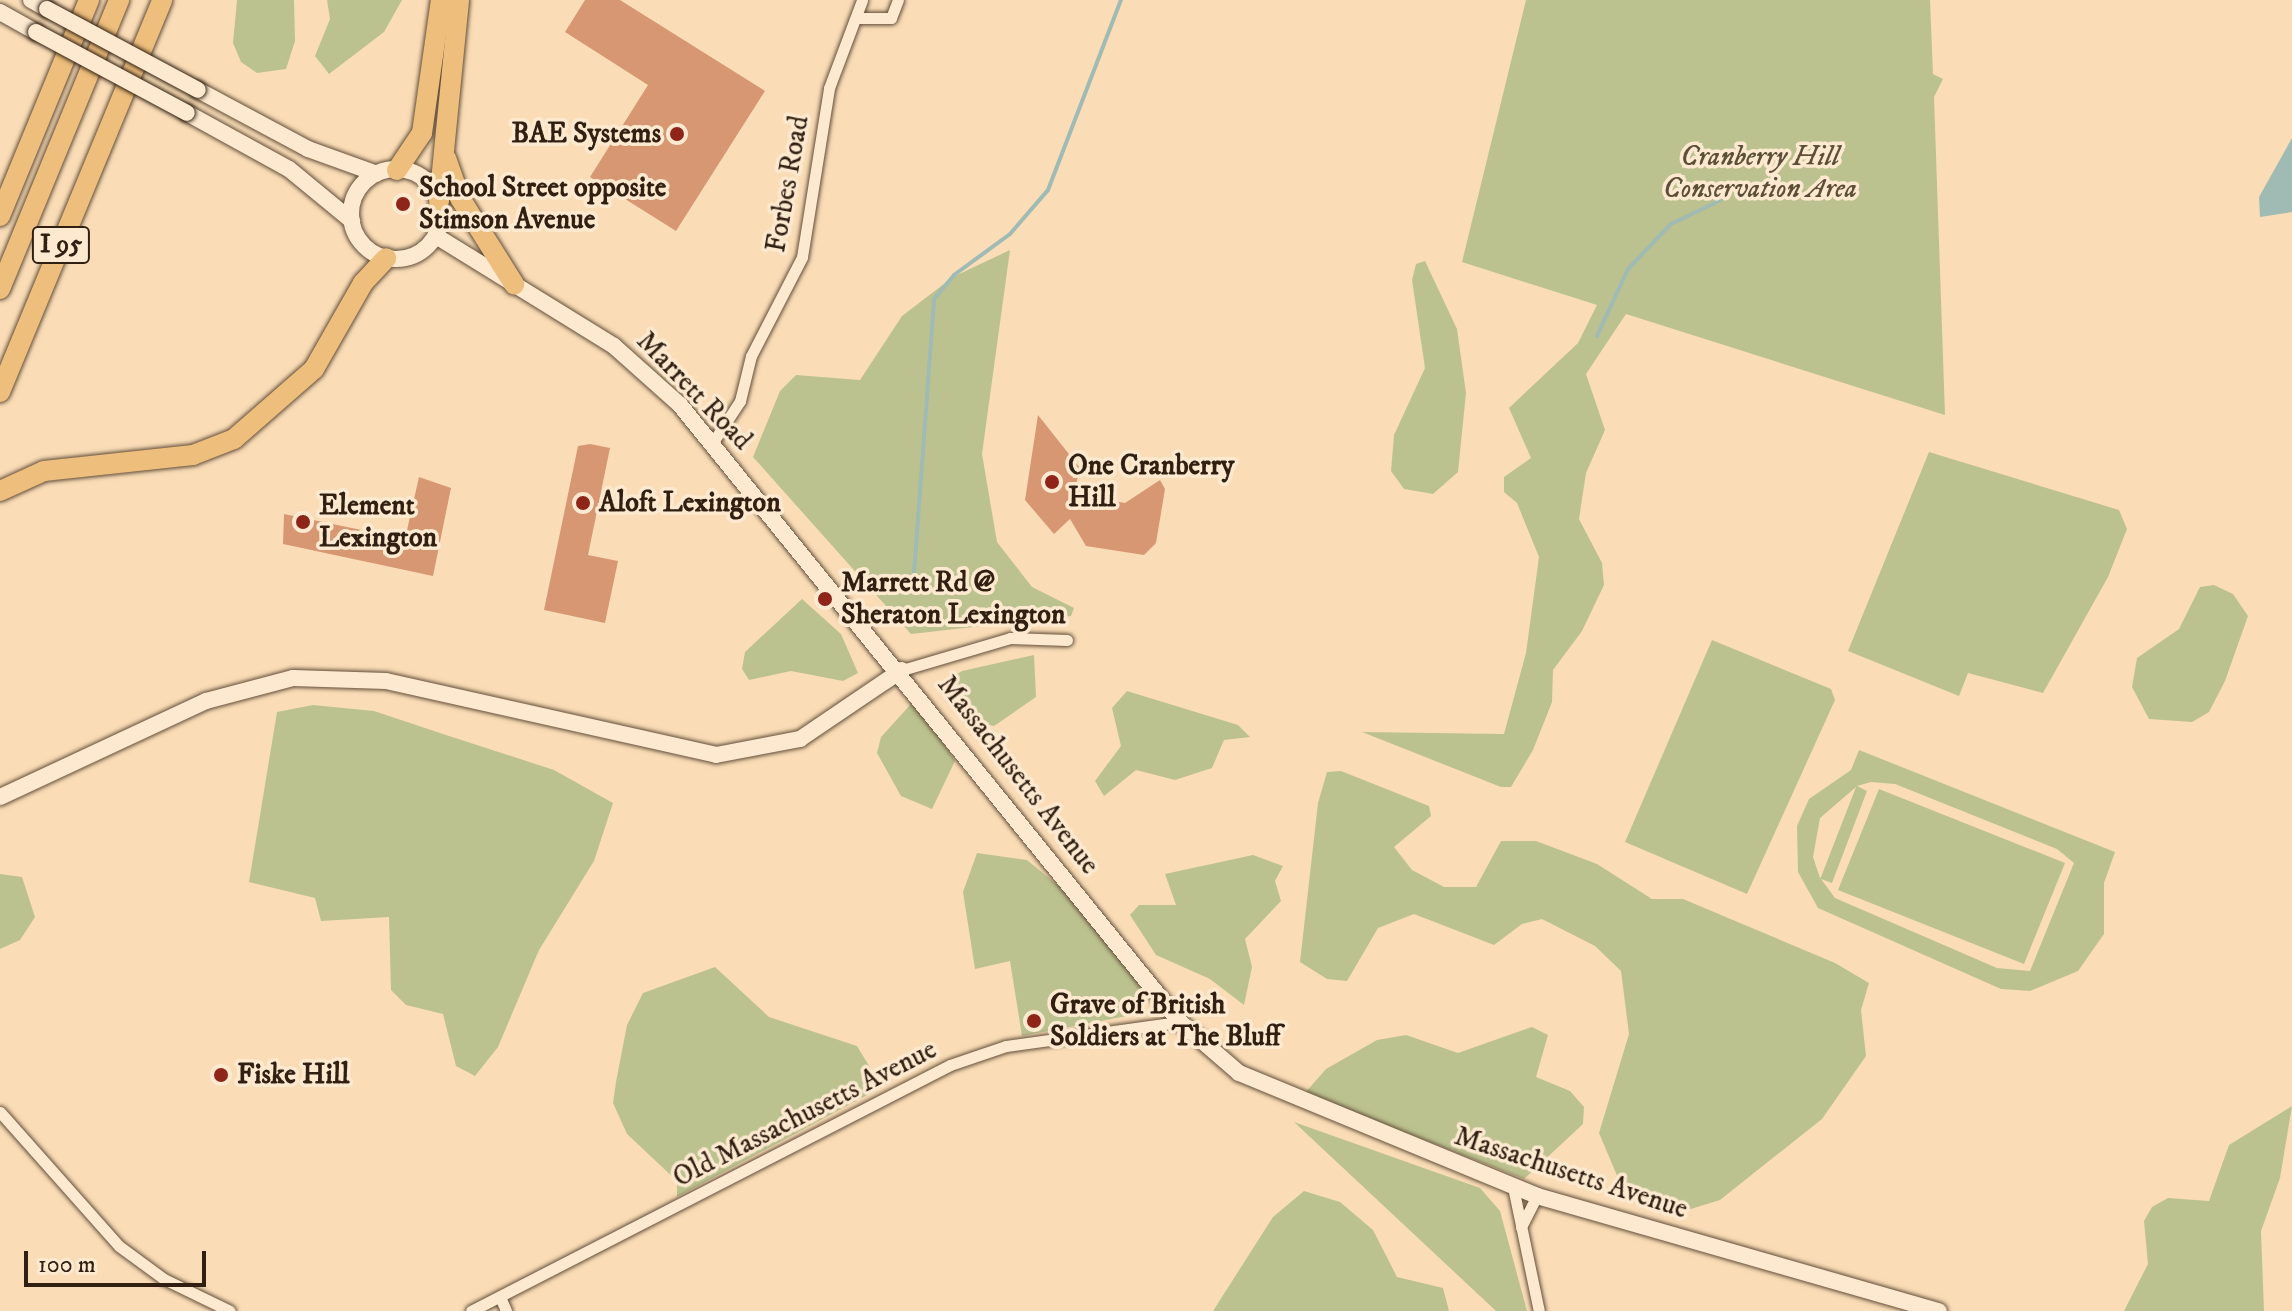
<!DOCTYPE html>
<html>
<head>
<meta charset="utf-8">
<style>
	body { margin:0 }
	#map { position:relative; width:2292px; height:1311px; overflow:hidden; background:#faddb7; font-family:"IM FELL DW Pica",serif }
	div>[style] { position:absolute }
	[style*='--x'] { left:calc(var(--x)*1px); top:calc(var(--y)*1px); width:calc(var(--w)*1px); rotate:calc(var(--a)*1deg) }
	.green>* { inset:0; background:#bcc28f }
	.water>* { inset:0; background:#9fbbb3 }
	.stream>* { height:4px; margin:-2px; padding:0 2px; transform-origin:2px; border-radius:2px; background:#9fbbb3 }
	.building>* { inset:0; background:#d79772 }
	.roads { filter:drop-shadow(0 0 2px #634e3a) drop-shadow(0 0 2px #634e3a) }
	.street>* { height:11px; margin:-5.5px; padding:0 5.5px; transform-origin:5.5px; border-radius:5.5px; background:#fce9d0 }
	.secondary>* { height:16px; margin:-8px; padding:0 8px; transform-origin:8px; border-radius:8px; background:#fce9d0 }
	.secondary>.ring { margin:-8px; padding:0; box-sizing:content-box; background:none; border:16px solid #fce9d0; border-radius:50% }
	.highway>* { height:20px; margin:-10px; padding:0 10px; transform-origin:10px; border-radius:10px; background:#edbe7c }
	.bridges { filter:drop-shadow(0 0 2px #311f11) drop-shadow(0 0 2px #311f11) }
	.secondary-bridge>* { height:16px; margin:-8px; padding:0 8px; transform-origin:8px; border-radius:8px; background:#fce9d0 }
	.dots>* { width:22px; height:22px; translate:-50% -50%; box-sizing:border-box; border:4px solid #fce9d0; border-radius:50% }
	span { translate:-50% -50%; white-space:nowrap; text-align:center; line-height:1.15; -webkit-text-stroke:7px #fce9d0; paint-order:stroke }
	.shield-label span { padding:2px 6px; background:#fce9d0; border:2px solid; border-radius:6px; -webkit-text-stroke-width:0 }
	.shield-label { font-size:26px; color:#311f11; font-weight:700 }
	.poi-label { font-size:28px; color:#311f11; font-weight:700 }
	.right { translate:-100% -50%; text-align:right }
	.left { translate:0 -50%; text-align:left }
	.park-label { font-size:28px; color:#5b5037; font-style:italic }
	.street-label { font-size:28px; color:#311f11 }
	.scale { position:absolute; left:24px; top:1251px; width:182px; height:36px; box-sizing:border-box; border:4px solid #311f11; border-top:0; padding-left:10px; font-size:24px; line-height:28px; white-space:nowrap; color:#311f11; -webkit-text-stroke:6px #fce9d0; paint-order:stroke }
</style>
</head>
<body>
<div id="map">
	<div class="green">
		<i style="clip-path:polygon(237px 0,294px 0,295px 41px,286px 69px,257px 73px,241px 62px,233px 43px)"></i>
		<i style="clip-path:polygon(327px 0,402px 0,384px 32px,329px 74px,315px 56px,330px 19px)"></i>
		<i style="clip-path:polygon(1526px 0,1930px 0,1933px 74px,1943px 79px,1934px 97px,1945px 415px,1626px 314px,1586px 374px,1605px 430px,1586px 473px,1579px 519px,1602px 563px,1604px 585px,1582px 631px,1553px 670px,1552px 702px,1533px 750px,1511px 787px,1501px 787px,1362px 732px,1504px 734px,1526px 653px,1539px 557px,1517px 503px,1504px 492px,1504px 477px,1531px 458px,1509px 408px,1578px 343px,1597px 305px,1462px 262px)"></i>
		<i style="clip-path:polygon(1010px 250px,982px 454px,997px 542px,1032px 587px,1074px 608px,1071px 616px,911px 634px,753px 457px,780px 391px,796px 375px,860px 380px,902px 316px,953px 277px)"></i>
		<i style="clip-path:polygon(1425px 261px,1457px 329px,1466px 393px,1458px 472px,1433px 494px,1404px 489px,1391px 471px,1394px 435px,1425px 368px,1412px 280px,1416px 264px)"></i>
		<i style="clip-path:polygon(1929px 452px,2119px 510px,2127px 529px,2108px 577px,2043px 693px,1968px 673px,1959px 696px,1848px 651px)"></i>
		<i style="clip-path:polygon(2214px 585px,2233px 594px,2248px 616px,2225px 681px,2209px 712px,2192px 722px,2149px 719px,2132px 687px,2137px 658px,2179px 629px,2200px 587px)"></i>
		<i style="clip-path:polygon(802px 599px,841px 634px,858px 673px,843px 681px,791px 671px,749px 680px,742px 669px,745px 652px)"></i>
		<i style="clip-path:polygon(1712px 640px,1831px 689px,1835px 700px,1747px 894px,1625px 842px)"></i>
		<i style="clip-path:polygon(1034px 655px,1036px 697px,994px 726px,966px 720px,945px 701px,945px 681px,962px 671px)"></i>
		<i style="clip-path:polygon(1127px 691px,1238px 725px,1250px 737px,1224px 740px,1212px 768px,1175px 780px,1136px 770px,1104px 796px,1095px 781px,1121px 746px,1112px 708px)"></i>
		<i style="clip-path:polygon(911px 704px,919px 705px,955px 761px,932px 809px,901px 796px,877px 753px,881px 737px)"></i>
		<i style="clip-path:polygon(313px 705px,374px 711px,443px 734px,554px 770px,613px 803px,594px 861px,539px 950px,498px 1047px,475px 1076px,456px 1066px,443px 1014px,406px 1005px,391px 990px,389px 917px,321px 921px,315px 898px,249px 882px,277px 712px)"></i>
		<i style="clip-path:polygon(evenodd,1859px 750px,2115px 852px,2104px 883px,2104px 934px,2078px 971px,2030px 991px,2001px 989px,1818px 908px,1798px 872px,1797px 826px,1809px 799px,1851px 770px,1859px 750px,1871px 782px,1895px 784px,2057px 849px,2074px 863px,2030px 971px,1997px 968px,1835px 898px,1821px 879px,1832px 883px,1867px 791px,1857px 786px,1871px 782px,1859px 750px,1856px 787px,1821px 877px,1820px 878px,1813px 857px,1820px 818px,1856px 787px)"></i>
		<i style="clip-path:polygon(1341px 771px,1429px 806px,1431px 816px,1394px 847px,1412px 870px,1444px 887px,1476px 887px,1501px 841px,1536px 841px,1597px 864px,1652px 899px,1683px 899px,1835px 963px,1869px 983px,1861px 1010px,1866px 1056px,1822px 1119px,1720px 1200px,1678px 1213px,1637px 1197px,1618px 1178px,1599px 1133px,1629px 1034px,1621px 971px,1595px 946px,1542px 919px,1522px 924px,1494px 945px,1414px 914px,1378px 928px,1347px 981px,1327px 979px,1300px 962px,1318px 803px,1327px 772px)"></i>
		<i style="clip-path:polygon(1879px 789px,2065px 863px,2024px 964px,1838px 890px)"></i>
		<i style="clip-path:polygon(977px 853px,1027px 860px,1072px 897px,1144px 991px,1143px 1013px,1022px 1036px,1010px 961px,975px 969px,963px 892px)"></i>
		<i style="clip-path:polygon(1253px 855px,1283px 866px,1275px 881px,1281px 901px,1245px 939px,1252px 967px,1244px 1005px,1210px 979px,1156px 955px,1130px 915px,1139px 905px,1176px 905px,1165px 874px)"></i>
		<i style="clip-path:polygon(0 874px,22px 877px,35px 917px,20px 940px,0 949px)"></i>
		<i style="clip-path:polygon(715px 967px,769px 1017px,857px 1046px,882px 1087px,677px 1197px,677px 1181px,627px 1134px,613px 1103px,616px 1082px,627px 1025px,643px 993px)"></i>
		<i style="clip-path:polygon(1532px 1027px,1548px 1035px,1536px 1077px,1570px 1091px,1584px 1107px,1583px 1124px,1524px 1179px,1305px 1093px,1326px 1069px,1377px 1040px,1406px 1035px,1458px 1053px)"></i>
		<i style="clip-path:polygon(2292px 1106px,2280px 1178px,2261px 1231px,2264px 1311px,2124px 1311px,2148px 1264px,2144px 1221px,2152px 1207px,2168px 1198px,2209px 1201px,2229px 1145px)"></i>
		<i style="clip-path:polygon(1294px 1122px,1480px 1188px,1500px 1211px,1527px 1311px,1496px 1311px)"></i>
		<i style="clip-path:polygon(1304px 1191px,1340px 1202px,1373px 1230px,1397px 1277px,1443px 1288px,1449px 1311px,1213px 1311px,1273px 1217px)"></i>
	</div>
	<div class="water">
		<i style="clip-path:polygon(2292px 138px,2292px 212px,2260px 217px,2259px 197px)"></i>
	</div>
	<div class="stream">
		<i style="--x:1597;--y:336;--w:74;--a:-65.2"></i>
		<i style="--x:1628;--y:269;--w:62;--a:-46.3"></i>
		<i style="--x:1671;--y:224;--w:55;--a:-25.6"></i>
		<i style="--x:913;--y:587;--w:289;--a:-85.8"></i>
		<i style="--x:934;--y:299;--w:31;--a:-50"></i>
		<i style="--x:954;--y:275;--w:69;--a:-36.2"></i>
		<i style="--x:1010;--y:234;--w:58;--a:-49.2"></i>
		<i style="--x:1048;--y:190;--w:204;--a:-69"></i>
	</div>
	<div class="building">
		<i style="clip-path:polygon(585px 0,620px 0,765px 91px,676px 231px,590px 177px,648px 85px,565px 32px)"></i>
		<i style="clip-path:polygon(1038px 415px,1080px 468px,1076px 485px,1084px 496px,1125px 503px,1160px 480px,1165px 489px,1156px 543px,1144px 555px,1086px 546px,1070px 519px,1054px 534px,1025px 500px)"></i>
		<i style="clip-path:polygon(590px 444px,610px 448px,588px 555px,618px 561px,605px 623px,544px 610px,578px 446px)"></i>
		<i style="clip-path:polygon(419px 477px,451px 488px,433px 576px,283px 544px,284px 514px,405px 539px)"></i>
	</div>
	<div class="roads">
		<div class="street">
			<i style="--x:858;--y:18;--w:33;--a:0"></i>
			<i style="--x:891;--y:18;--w:19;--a:-69"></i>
			<i style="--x:713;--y:442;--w:49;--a:-56.6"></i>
			<i style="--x:740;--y:401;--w:46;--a:-76.3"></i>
			<i style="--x:751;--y:356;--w:111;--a:-62.7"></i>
			<i style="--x:802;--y:257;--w:171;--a:-80.9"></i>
			<i style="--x:829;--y:88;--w:94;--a:-69.4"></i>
			<i style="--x:902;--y:670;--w:113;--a:-16.5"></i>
			<i style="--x:1010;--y:638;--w:57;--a:2"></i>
			<i style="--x:0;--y:1112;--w:179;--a:48.4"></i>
			<i style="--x:119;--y:1246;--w:56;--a:36.3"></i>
			<i style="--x:164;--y:1279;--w:73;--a:25.9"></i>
			<i style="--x:1513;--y:1187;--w:127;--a:78.2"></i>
			<i style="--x:1521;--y:1227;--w:35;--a:-63"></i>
			<i style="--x:501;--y:1299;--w:13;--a:67"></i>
			<i style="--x:471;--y:1311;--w:538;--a:-27.18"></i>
			<i style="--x:950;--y:1065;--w:59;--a:-18.7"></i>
			<i style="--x:1006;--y:1046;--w:176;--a:-7.9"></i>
		</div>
		<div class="secondary">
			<i style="--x:31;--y:0;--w:18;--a:29"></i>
			<i style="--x:0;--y:12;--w:41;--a:29.1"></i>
			<i style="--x:198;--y:90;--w:125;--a:28.2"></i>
			<i style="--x:308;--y:149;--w:73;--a:19.9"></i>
			<i style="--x:187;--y:113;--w:116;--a:28.8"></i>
			<i style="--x:289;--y:169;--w:82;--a:39.5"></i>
			<i class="ring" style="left:351px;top:169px;width:74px;height:74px"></i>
			<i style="--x:436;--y:236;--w:209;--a:31.7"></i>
			<i style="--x:614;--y:346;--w:89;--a:41.8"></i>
			<i style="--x:680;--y:405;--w:794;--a:50.98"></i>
			<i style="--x:1180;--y:1022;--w:78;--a:40.8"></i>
			<i style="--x:1239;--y:1073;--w:322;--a:22.4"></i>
			<i style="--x:1537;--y:1196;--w:418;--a:16"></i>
			<i style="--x:0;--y:797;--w:227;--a:-25"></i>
			<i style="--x:206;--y:701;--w:90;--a:-14.8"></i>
			<i style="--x:293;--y:678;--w:93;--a:1.8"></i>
			<i style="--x:386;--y:681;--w:338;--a:12.6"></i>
			<i style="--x:716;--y:755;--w:86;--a:-10.8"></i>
			<i style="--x:800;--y:739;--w:123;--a:-34.1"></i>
		</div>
		<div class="highway">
			<i style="--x:446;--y:158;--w:42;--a:70.7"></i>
			<i style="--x:460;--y:198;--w:102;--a:57.9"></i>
			<i style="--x:397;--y:170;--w:45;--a:-56"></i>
			<i style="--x:422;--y:133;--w:134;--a:-81.9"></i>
			<i style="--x:439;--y:201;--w:202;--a:-84.3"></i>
			<i style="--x:0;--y:216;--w:234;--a:-67.6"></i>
			<i style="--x:0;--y:289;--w:313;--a:-67.6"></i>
			<i style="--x:0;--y:392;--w:424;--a:-67.5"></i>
			<i style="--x:0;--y:491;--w:48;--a:-24.4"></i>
			<i style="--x:44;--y:471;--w:150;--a:-6.1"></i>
			<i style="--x:193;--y:455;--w:44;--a:-21.3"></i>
			<i style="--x:234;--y:439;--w:106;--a:-41.2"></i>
			<i style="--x:314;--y:369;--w:99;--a:-60.3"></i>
			<i style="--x:363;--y:283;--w:34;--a:-47"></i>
		</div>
	</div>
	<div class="bridges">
		<div class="secondary-bridge">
			<i style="--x:47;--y:9;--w:171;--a:28.2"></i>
			<i style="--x:36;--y:32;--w:171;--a:28.2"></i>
		</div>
	</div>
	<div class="dots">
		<i style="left:677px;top:134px;background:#8f2418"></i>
		<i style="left:403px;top:204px;background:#8f2418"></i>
		<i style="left:1052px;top:482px;background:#8f2418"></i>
		<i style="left:583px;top:503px;background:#8f2418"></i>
		<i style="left:303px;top:522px;background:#8f2418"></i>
		<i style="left:825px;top:599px;background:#8f2418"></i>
		<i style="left:1034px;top:1021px;background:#8f2418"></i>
		<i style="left:221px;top:1075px;background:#8f2418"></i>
	</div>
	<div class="shield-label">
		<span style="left:61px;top:245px">I 95</span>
	</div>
	<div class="poi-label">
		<span class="right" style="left:661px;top:134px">BAE Systems</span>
		<span class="left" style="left:419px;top:204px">School Street opposite<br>Stimson Avenue</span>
		<span class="left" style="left:1068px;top:482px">One Cranberry<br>Hill</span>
		<span class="left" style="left:599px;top:503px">Aloft Lexington</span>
		<span class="left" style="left:319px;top:522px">Element<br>Lexington</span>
		<span class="left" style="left:841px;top:599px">Marrett Rd @<br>Sheraton Lexington</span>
		<span class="left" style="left:1050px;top:1021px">Grave of British<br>Soldiers at The Bluff</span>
		<span class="left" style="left:237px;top:1075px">Fiske Hill</span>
	</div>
	<div class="park-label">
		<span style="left:1760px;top:173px">Cranberry Hill<br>Conservation Area</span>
	</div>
	<div class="street-label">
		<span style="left:788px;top:184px;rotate:-80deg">Forbes Road</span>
		<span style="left:694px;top:391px;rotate:46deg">Marrett Road</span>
		<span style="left:1018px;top:775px;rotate:52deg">Massachusetts Avenue</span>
		<span style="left:805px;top:1114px;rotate:-27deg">Old Massachusetts Avenue</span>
		<span style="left:1571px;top:1173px;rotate:18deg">Massachusetts Avenue</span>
	</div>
	<div class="scale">100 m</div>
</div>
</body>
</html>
